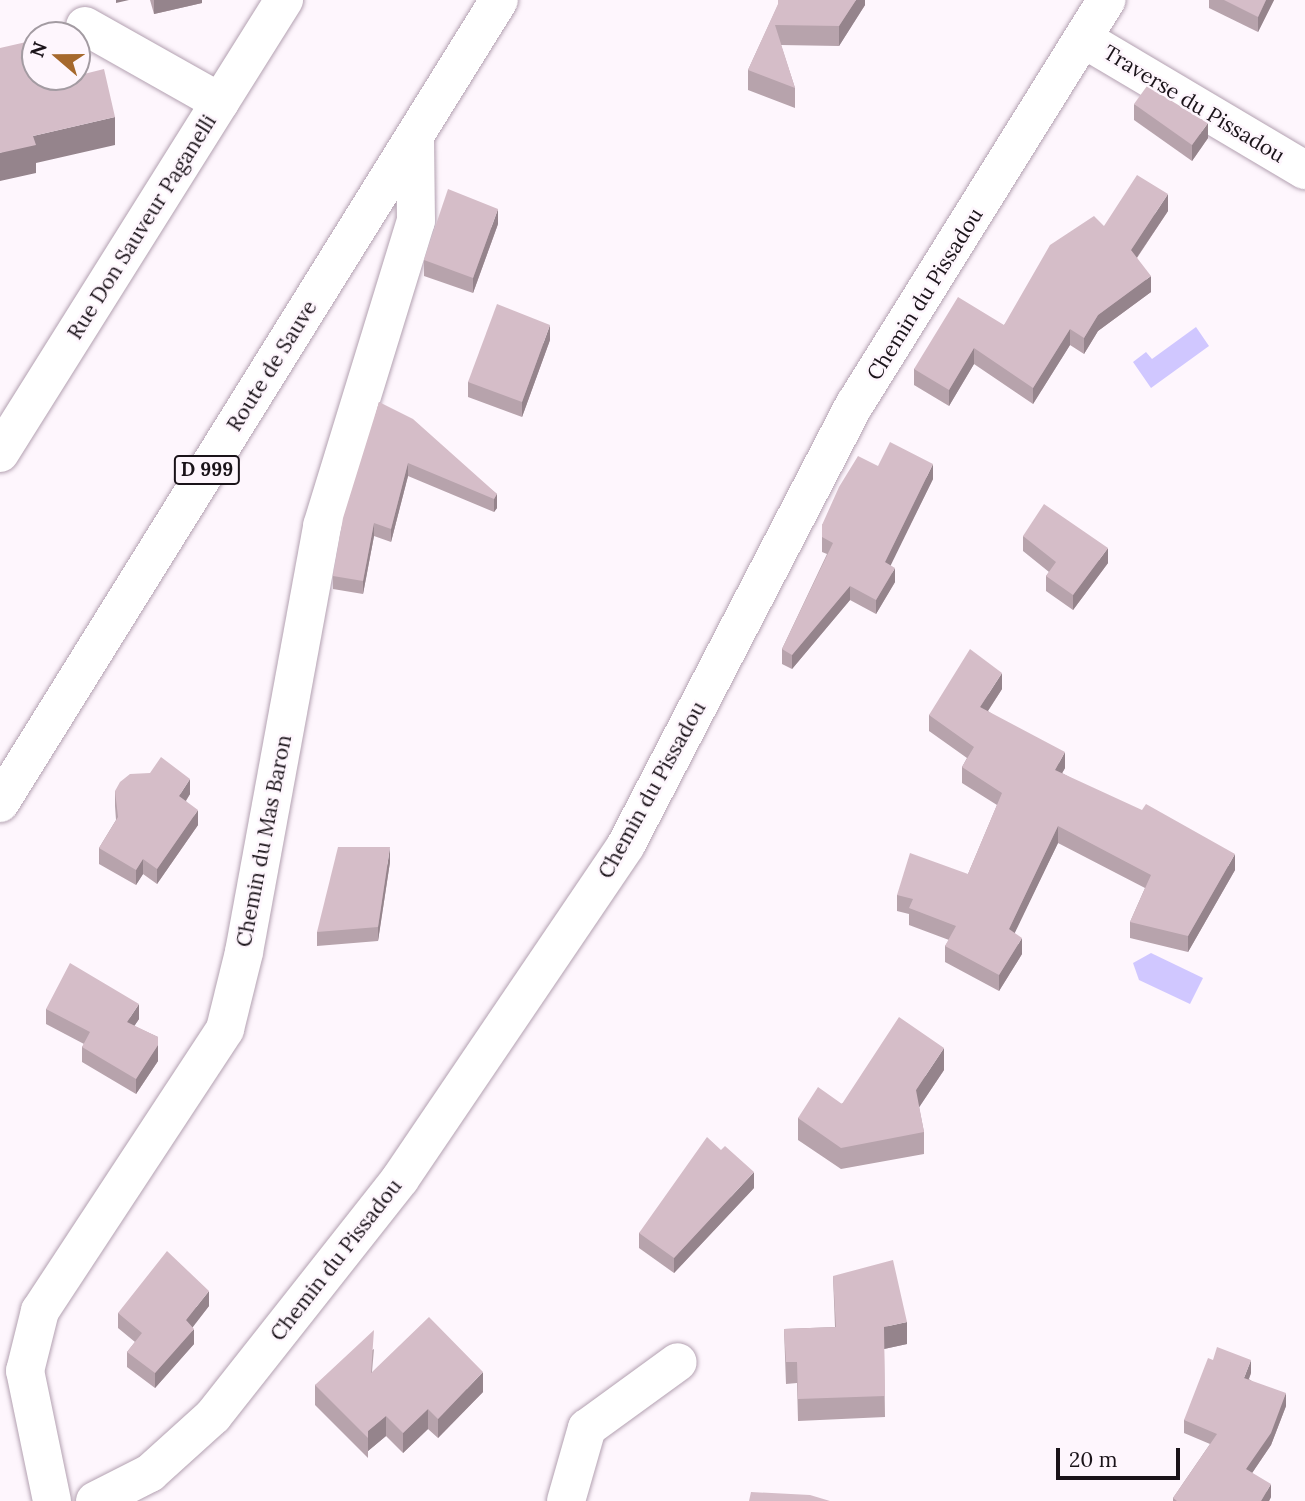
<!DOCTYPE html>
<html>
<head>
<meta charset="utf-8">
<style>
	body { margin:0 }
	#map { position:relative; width:1305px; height:1501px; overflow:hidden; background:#fef6fd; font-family:Lora,serif }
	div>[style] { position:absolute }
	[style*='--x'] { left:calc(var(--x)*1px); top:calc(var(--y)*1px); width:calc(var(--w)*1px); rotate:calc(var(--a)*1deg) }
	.water>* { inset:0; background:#d0c7ff }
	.roads { filter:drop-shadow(0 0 2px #b3a1b1) drop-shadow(0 0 2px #b3a1b1) }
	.street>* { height:38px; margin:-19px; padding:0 19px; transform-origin:19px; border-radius:19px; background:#fff }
	.primary>* { height:38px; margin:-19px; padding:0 19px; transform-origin:19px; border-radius:19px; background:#fff }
	.wall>* { inset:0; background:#b7a3ac }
	.shaded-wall>* { inset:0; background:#95848c }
	.building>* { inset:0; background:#d5bdc8 }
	span { translate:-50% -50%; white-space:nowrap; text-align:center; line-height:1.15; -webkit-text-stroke:5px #fef6fd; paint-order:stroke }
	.shield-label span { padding:2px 5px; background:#fef6fd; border:2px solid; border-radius:5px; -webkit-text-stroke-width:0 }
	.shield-label { font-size:19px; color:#1a1319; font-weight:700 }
	.street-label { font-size:21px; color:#1a1319 }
	.north { position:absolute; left:21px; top:21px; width:70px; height:70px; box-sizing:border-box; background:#fef6fd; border:2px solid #a39ba2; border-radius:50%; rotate:290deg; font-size:19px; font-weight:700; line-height:28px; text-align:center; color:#1a1319 }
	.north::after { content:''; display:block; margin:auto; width:24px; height:32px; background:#a6692d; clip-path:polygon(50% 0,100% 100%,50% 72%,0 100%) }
	.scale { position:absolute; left:1056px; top:1448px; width:124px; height:32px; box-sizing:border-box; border:4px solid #1a1319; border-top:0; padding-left:9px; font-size:21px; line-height:24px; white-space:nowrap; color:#1a1319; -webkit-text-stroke:5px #fef6fd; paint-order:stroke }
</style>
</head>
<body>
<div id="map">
	<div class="water">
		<i style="clip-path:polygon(1196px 327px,1209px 346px,1151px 388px,1133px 362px,1146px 352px,1152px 359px)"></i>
		<i style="clip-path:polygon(1151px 953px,1203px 978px,1190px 1004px,1139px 980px,1133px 963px)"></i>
	</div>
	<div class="roads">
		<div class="street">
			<i style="--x:85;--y:26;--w:155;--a:29.4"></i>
			<i style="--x:1084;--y:39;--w:257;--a:30.7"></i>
			<i style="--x:0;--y:453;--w:535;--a:-57.92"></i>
			<i style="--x:52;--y:1501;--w:133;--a:-101.7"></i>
			<i style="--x:25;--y:1371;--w:62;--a:-76"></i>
			<i style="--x:40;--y:1311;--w:337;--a:-56.7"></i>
			<i style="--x:225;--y:1029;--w:79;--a:-76.1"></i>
			<i style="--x:244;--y:952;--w:433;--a:-79.6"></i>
			<i style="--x:322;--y:526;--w:319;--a:-72.9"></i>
			<i style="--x:416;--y:221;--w:83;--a:-90.7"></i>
			<i style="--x:95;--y:1501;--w:62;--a:-27"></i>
			<i style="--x:150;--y:1473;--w:85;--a:-42.1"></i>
			<i style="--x:213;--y:1416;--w:302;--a:-51.7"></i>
			<i style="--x:400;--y:1179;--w:403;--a:-55.9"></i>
			<i style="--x:626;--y:845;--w:497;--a:-62.6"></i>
			<i style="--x:855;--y:404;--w:476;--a:-58.1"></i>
			<i style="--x:566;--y:1501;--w:76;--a:-74"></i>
			<i style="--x:587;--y:1428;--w:112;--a:-36"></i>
		</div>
		<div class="primary">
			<i style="--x:0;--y:803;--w:945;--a:-58.14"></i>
		</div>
	</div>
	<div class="wall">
		<i style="clip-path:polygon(150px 0,202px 0,202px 3px,154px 14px)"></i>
		<i style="clip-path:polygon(865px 0,865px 5px,839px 46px,781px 45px,795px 88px,795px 108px,748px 90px,748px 70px,778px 5px)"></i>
		<i style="clip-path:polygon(1209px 0,1274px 0,1258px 32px,1209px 8px)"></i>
		<i style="clip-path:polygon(1134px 104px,1208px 138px,1192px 161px,1134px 120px)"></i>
		<i style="clip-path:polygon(1168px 211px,1137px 258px,1151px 292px,1098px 331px,1084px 354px,1070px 345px,1033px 404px,974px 364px,949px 406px,914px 385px,914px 369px,1004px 325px,1104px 226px)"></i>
		<i style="clip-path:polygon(498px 224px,473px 293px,424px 276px,424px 260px)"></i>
		<i style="clip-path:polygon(550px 340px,522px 417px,468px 397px,468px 382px)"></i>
		<i style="clip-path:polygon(379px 402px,497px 494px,497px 508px,494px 512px,408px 476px,391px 542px,374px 536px,363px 594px,333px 589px,333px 576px)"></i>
		<i style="clip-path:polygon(878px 466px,933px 479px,890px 565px,895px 582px,876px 614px,850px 600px,792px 669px,782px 664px,782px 649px,827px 554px,822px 552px,822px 525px)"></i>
		<i style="clip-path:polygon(1023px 536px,1108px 563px,1073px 610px,1046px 591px,1046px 576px,1049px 572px,1023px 551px)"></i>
		<i style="clip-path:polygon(1002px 689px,988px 711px,1065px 768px,1062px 773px,1235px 870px,1188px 952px,1130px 938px,1130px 922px,1145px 888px,1058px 843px,1014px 933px,1022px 954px,999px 991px,945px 962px,945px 946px,949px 940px,909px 925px,909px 914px,897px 911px,897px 895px,968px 874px,997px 805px,962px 783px,962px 767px,967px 758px,929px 731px,929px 715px)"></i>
		<i style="clip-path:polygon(115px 791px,190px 794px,186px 801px,198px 825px,157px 884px,143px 874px,136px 885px,99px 864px,99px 848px,116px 820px,115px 806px)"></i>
		<i style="clip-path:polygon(390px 862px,378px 941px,317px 946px,317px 932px)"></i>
		<i style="clip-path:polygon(46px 1009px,139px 1019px,134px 1026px,158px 1037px,158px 1061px,136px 1094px,82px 1062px,82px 1047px,84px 1044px,46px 1024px)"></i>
		<i style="clip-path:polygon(944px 1070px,919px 1107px,924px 1132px,924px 1154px,841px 1169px,798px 1140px,798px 1118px)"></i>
		<i style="clip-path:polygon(754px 1188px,674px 1273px,639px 1248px,639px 1233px)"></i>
		<i style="clip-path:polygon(833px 1276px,907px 1344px,884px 1349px,885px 1417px,798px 1421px,797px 1383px,786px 1384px,784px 1329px,835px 1327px)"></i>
		<i style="clip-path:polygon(209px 1306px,192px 1327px,194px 1344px,155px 1388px,127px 1367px,127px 1352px,135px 1342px,118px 1328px,118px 1313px)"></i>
		<i style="clip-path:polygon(374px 1349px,372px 1372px,483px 1392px,438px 1438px,428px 1429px,403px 1453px,386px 1436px,368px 1451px,368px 1458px,315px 1405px,315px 1385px)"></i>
		<i style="clip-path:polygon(1251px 1373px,1249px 1379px,1286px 1406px,1271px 1445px,1252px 1473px,1271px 1497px,1269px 1501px,1173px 1501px,1173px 1498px,1210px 1444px,1184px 1433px,1184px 1420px)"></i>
	</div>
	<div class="shaded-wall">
		<i style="clip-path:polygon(116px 0,129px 0,116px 3px)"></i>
		<i style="clip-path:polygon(154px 0,202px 0,202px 3px,154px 14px)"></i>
		<i style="clip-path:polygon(856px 0,865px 0,865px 5px,839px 46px,839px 26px)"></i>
		<i style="clip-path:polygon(1266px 0,1274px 0,1258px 32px,1258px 17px)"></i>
		<i style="clip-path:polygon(115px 117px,115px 145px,36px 163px,36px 173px,0 181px,0 153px,33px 136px)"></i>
		<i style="clip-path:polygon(1208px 123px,1208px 138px,1192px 161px,1192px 145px)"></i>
		<i style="clip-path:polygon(1168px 194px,1168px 211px,1131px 266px,1131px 250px)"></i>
		<i style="clip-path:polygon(498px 209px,498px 224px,473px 293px,473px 278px)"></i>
		<i style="clip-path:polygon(1151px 276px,1151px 292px,1098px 331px,1084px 354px,1084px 338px,1098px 315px)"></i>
		<i style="clip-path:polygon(550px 325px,550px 340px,522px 417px,522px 402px)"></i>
		<i style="clip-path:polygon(1070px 329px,1070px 345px,1033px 404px,1033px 388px)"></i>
		<i style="clip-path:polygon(974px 348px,974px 364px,949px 406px,949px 390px)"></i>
		<i style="clip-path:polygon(408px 463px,408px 476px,391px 542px,391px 529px)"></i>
		<i style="clip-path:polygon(933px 464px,933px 479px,885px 577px,885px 562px)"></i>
		<i style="clip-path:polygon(497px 494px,497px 508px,494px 512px,494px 499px)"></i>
		<i style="clip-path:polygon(374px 523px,374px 536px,363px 594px,363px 581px)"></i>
		<i style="clip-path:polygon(1108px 548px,1108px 563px,1073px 610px,1073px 595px)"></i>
		<i style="clip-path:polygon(895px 568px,895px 582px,876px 614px,876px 600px)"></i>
		<i style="clip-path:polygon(850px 586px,850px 600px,792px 669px,792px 655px)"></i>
		<i style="clip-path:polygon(1002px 673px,1002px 689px,980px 723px,980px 707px)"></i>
		<i style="clip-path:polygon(1065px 752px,1065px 768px,1055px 786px,1055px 770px)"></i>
		<i style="clip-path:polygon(190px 779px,190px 794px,179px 811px,179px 796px)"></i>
		<i style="clip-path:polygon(198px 810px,198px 825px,157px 884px,157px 869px)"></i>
		<i style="clip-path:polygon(1058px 826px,1058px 843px,1009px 945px,1009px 929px)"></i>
		<i style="clip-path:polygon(390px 847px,390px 862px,378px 941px,378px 927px)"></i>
		<i style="clip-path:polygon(1235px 854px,1235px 870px,1188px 952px,1188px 936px)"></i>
		<i style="clip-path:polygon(143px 859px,143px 874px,136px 885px,136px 870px)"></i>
		<i style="clip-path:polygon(1022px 938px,1022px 954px,999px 991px,999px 975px)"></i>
		<i style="clip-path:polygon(139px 1004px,139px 1019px,127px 1037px,127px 1022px)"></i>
		<i style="clip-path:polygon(158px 1045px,158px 1061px,136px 1094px,136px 1079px)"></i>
		<i style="clip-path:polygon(944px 1048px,944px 1070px,916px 1112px,916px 1090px)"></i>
		<i style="clip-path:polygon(754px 1172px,754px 1188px,674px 1273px,674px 1258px)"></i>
		<i style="clip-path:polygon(209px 1291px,209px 1306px,186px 1336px,186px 1320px)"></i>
		<i style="clip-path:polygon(907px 1322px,907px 1344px,884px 1349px,884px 1327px)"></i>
		<i style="clip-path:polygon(194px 1329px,194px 1344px,155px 1388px,155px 1373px)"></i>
		<i style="clip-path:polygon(1251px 1360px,1251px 1373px,1244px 1391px,1244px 1378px)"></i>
		<i style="clip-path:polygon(483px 1372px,483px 1392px,438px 1438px,438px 1419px)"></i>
		<i style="clip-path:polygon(1286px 1393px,1286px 1406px,1271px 1445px,1246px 1482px,1246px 1469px)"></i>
		<i style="clip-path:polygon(428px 1409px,428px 1429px,403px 1453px,403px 1433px)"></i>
		<i style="clip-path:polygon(386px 1416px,386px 1436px,368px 1451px,368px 1458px,368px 1431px)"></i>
		<i style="clip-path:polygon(1271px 1484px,1271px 1497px,1269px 1501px,1261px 1501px)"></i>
	</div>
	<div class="building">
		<i style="clip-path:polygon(778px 0,856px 0,839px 26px,775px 25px,795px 88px,748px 70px,778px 4px)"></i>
		<i style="clip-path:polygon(1224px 0,1266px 0,1258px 17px)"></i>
		<i style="clip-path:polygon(74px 31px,75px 35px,56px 35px)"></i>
		<i style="clip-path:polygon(35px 40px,35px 77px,77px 77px,77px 45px,84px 74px,104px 69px,115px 117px,33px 136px,36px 145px,0 153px,0 48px)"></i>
		<i style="clip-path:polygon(1147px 86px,1208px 123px,1192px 145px,1134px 104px)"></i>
		<i style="clip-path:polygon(1137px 175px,1168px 194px,1131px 250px,1151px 276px,1098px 315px,1084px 338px,1070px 329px,1033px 388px,974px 348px,949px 390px,914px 369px,958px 297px,1004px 325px,1050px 245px,1094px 216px,1104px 226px)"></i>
		<i style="clip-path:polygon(448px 189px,498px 209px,473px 278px,424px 260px)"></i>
		<i style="clip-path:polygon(497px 304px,550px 325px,522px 402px,468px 382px)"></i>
		<i style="clip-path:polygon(379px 402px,413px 419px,497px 494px,494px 499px,408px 463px,391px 529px,374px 523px,363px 581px,333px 576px,343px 518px)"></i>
		<i style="clip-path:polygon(890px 442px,933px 464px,885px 562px,895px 568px,876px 600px,850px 586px,792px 655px,782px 649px,833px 543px,822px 537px,822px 525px,839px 487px,858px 456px,878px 466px)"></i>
		<i style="clip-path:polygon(1044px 504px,1108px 548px,1073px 595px,1046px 576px,1056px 562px,1023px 536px)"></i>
		<i style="clip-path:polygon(970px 649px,1002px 673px,980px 707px,1065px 752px,1055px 770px,1142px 810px,1146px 804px,1235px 854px,1188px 936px,1130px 922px,1151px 875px,1058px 826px,1009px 929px,1022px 938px,999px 975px,945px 946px,956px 926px,909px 908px,913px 899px,897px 895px,910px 853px,968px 874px,1002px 793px,962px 767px,974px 747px,929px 715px)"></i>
		<i style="clip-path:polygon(161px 757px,190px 779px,179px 796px,198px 810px,157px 869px,143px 859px,136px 870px,99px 848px,118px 817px,115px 791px,120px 782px,130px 774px,150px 773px)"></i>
		<i style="clip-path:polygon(338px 847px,390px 847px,378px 927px,317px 932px)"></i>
		<i style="clip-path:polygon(70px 963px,139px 1004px,127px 1022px,158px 1037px,158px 1045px,136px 1079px,82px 1047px,90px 1032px,46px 1009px)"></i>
		<i style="clip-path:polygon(899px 1017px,944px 1048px,916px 1090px,924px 1132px,841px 1148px,798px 1118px,818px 1087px,842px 1104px)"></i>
		<i style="clip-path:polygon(707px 1137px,721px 1150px,725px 1146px,754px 1172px,674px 1258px,639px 1233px)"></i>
		<i style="clip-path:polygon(167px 1251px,209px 1291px,186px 1320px,194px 1329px,155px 1373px,127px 1352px,142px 1333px,118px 1313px)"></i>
		<i style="clip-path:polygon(893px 1260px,907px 1322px,884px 1327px,885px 1396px,798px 1399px,797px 1362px,786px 1362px,784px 1329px,836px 1327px,833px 1276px)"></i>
		<i style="clip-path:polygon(429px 1317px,483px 1372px,438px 1419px,428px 1409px,403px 1433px,386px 1416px,368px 1431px,368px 1438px,315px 1385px,374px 1330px,371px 1373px)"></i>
		<i style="clip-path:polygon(1217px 1347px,1251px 1360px,1244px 1378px,1286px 1393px,1271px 1433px,1246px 1469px,1271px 1484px,1261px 1501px,1177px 1501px,1173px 1498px,1217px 1434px,1184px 1420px,1208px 1358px,1213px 1360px)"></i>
		<i style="clip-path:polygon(751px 1492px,810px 1495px,830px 1501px,749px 1501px)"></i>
	</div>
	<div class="shield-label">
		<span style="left:207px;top:470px">D 999</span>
	</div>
	<div class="street-label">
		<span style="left:1194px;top:104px;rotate:31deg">Traverse du Pissadou</span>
		<span style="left:142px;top:227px;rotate:-58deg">Rue Don Sauveur Paganelli</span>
		<span style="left:925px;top:294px;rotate:-58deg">Chemin du Pissadou</span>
		<span style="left:272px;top:366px;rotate:-58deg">Route de Sauve</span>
		<span style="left:652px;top:790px;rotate:-61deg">Chemin du Pissadou</span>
		<span style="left:264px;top:841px;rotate:-79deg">Chemin du Mas Baron</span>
		<span style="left:336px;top:1260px;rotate:-52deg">Chemin du Pissadou</span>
	</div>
	<div class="north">N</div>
	<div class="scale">20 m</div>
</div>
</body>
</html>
